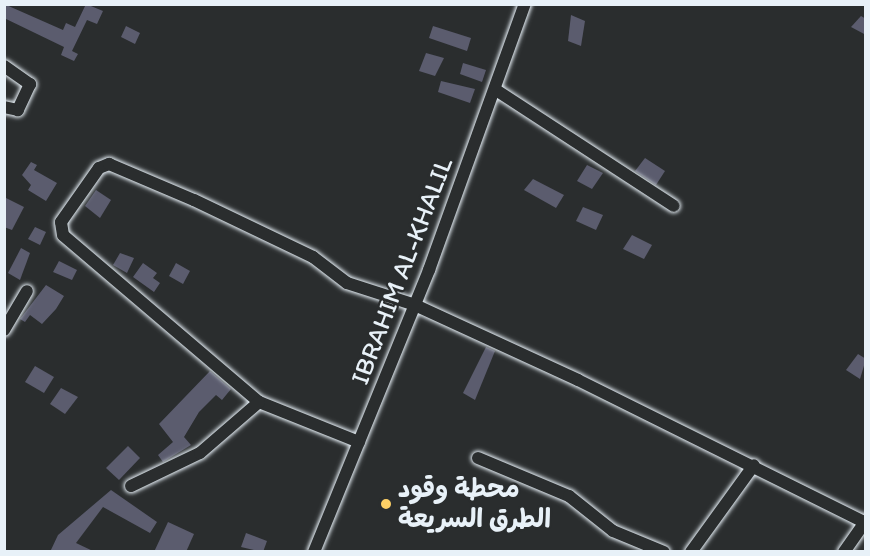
<!DOCTYPE html>
<html>
<head>
<meta charset="utf-8">
<style>
	body { margin:0 }
	#map { position:relative; width:870px; height:556px; overflow:hidden; background:#2a2d2e; font-family:Itim,"Playpen Sans Arabic",sans-serif }
	div>[style] { position:absolute }
	[style*='--x'] { left:calc(var(--x)*1px); top:calc(var(--y)*1px); width:calc(var(--w)*1px); rotate:calc(var(--a)*1deg) }
	.building>* { inset:0; background:#5b5c6e }
	.roads { filter:drop-shadow(0 0 2px #e8f1f8) drop-shadow(0 0 2px #e8f1f8) }
	.minor>* { height:12px; margin:-6px; padding:0 6px; transform-origin:6px; border-radius:6px; background:#2a2d2e }
	.dots>* { width:16px; height:16px; translate:-50% -50%; box-sizing:border-box; border:3px solid #2a2d2e; border-radius:50% }
	span { translate:-50% -50%; white-space:nowrap; text-align:center; line-height:1.15; -webkit-text-stroke:4.5px #2a2d2e; paint-order:stroke }
	.street-label { font-size:26px; color:#e8f1f8 }
	.poi-label { font-size:26px; color:#e8f1f8; font-weight:700 }
	.left { translate:0 -50%; text-align:left }
	.frame { position:absolute; inset:0; border:6px solid #e8f1f8; pointer-events:none }
</style>
</head>
<body>
<div id="map">
	<div class="building">
		<i style="clip-path:polygon(4px 4px,63px 30px,66px 23px,75px 27px,86px 4px,103px 11px,97px 24px,87px 20px,72px 51px,78px 54px,74px 61px,61px 55px,64px 47px,4px 18px)"></i>
		<i style="clip-path:polygon(571px 15px,585px 21px,581px 46px,568px 41px)"></i>
		<i style="clip-path:polygon(861px 16px,866px 19px,866px 35px,851px 27px)"></i>
		<i style="clip-path:polygon(126px 26px,140px 33px,135px 44px,121px 37px)"></i>
		<i style="clip-path:polygon(433px 26px,471px 38px,467px 51px,429px 38px)"></i>
		<i style="clip-path:polygon(426px 53px,444px 58px,435px 76px,419px 71px)"></i>
		<i style="clip-path:polygon(463px 63px,486px 70px,482px 82px,460px 74px)"></i>
		<i style="clip-path:polygon(441px 81px,475px 89px,470px 103px,438px 92px)"></i>
		<i style="clip-path:polygon(645px 158px,665px 171px,656px 185px,635px 171px)"></i>
		<i style="clip-path:polygon(31px 162px,37px 165px,34px 170px,57px 183px,46px 201px,28px 190px,31px 185px,22px 175px)"></i>
		<i style="clip-path:polygon(587px 165px,603px 173px,592px 189px,577px 181px)"></i>
		<i style="clip-path:polygon(533px 179px,564px 195px,556px 208px,524px 190px)"></i>
		<i style="clip-path:polygon(96px 190px,111px 200px,100px 218px,85px 206px)"></i>
		<i style="clip-path:polygon(4px 197px,24px 207px,12px 230px,4px 227px)"></i>
		<i style="clip-path:polygon(583px 207px,603px 215px,596px 230px,576px 221px)"></i>
		<i style="clip-path:polygon(35px 227px,46px 232px,40px 245px,28px 239px)"></i>
		<i style="clip-path:polygon(632px 235px,652px 245px,644px 259px,623px 249px)"></i>
		<i style="clip-path:polygon(21px 248px,30px 253px,20px 280px,8px 273px)"></i>
		<i style="clip-path:polygon(120px 253px,134px 258px,127px 273px,113px 265px)"></i>
		<i style="clip-path:polygon(59px 261px,77px 270px,72px 280px,53px 272px)"></i>
		<i style="clip-path:polygon(143px 263px,157px 273px,153px 278px,160px 283px,154px 292px,133px 277px)"></i>
		<i style="clip-path:polygon(176px 263px,190px 271px,183px 284px,169px 276px)"></i>
		<i style="clip-path:polygon(46px 285px,64px 296px,56px 309px,42px 324px,30px 315px,25px 322px,20px 319px)"></i>
		<i style="clip-path:polygon(486px 347px,495px 351px,475px 400px,463px 393px)"></i>
		<i style="clip-path:polygon(858px 354px,866px 359px,860px 379px,846px 370px)"></i>
		<i style="clip-path:polygon(35px 366px,54px 377px,44px 393px,25px 382px)"></i>
		<i style="clip-path:polygon(210px 371px,231px 389px,222px 400px,216px 395px,199px 412px,184px 437px,191px 445px,163px 462px,158px 455px,173px 442px,159px 424px)"></i>
		<i style="clip-path:polygon(61px 388px,78px 397px,65px 414px,50px 404px)"></i>
		<i style="clip-path:polygon(128px 446px,140px 458px,119px 480px,106px 468px)"></i>
		<i style="clip-path:polygon(111px 490px,157px 522px,150px 533px,103px 507px,76px 543px,95px 552px,50px 552px,58px 535px)"></i>
		<i style="clip-path:polygon(168px 522px,194px 534px,186px 552px,154px 552px)"></i>
		<i style="clip-path:polygon(246px 533px,267px 541px,263px 552px,241px 547px)"></i>
	</div>
	<div class="roads">
		<div class="minor">
			<i style="--x:4;--y:66;--w:32;--a:35"></i>
			<i style="--x:30;--y:84;--w:29;--a:115"></i>
			<i style="--x:18;--y:110;--w:14;--a:-168"></i>
			<i style="--x:496;--y:90;--w:212;--a:33.1"></i>
			<i style="--x:4;--y:330;--w:45;--a:-59.5"></i>
			<i style="--x:359;--y:442;--w:108;--a:-158.2"></i>
			<i style="--x:259;--y:402;--w:257;--a:-139.6"></i>
			<i style="--x:63;--y:235;--w:13;--a:-99"></i>
			<i style="--x:61;--y:222;--w:66;--a:-54.9"></i>
			<i style="--x:99;--y:168;--w:11;--a:-22"></i>
			<i style="--x:109;--y:164;--w:92;--a:23"></i>
			<i style="--x:194;--y:200;--w:132;--a:25.6"></i>
			<i style="--x:313;--y:257;--w:43;--a:37.4"></i>
			<i style="--x:347;--y:283;--w:71;--a:17.9"></i>
			<i style="--x:415;--y:305;--w:179;--a:24.7"></i>
			<i style="--x:578;--y:380;--w:319;--a:26.4"></i>
			<i style="--x:478;--y:458;--w:99;--a:22.7"></i>
			<i style="--x:569;--y:496;--w:56;--a:38.5"></i>
			<i style="--x:613;--y:531;--w:55;--a:22.4"></i>
			<i style="--x:131;--y:486;--w:76;--a:-25.6"></i>
			<i style="--x:200;--y:453;--w:78;--a:-40.8"></i>
			<i style="--x:314;--y:552;--w:305;--a:-67.8"></i>
			<i style="--x:429;--y:270;--w:283;--a:-70.2"></i>
			<i style="--x:691;--y:552;--w:107;--a:-54.1"></i>
			<i style="--x:844;--y:552;--w:38;--a:-55"></i>
		</div>
	</div>
	<div class="dots">
		<i style="left:386px;top:504px;background:#ffd166"></i>
	</div>
	<div class="street-label">
		<span style="left:402px;top:271px;rotate:-69deg">IBRAHIM AL-KHALIL</span>
	</div>
	<div class="poi-label">
		<span class="left" style="left:398px;top:504px">محطة وقود<br>الطرق السريعة</span>
	</div>
	<div class="frame"></div>
</div>
</body>
</html>
